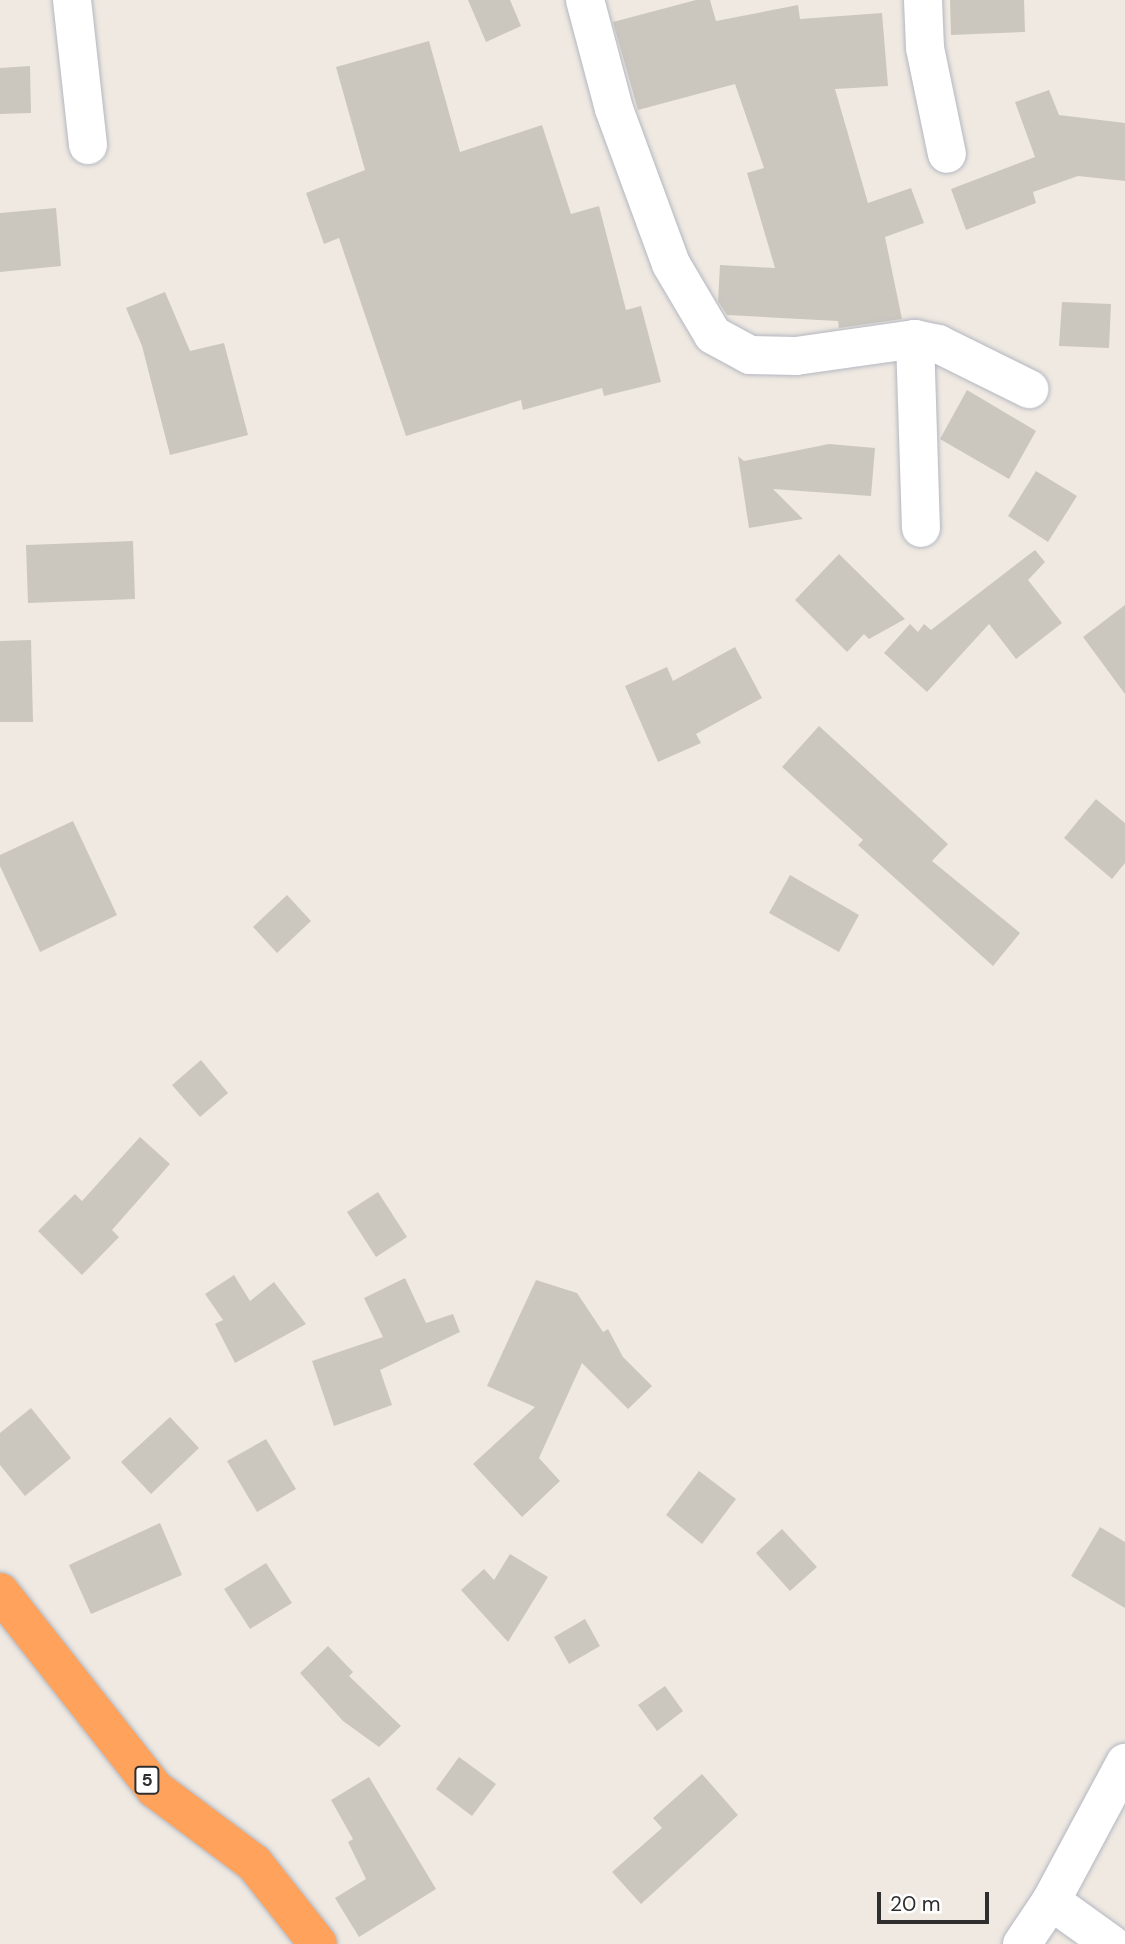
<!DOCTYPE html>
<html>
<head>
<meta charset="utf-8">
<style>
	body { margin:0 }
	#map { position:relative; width:1125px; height:1944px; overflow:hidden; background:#efe9e1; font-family:"DM Sans",sans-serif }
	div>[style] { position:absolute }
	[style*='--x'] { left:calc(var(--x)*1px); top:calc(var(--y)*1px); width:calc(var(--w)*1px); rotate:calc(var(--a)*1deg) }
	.building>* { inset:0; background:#cbc7bf }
	.roads { filter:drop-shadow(0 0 2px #b4b7c1) drop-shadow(0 0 2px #b4b7c1) }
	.street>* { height:38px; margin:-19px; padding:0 19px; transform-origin:19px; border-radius:19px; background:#fff }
	.highway>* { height:38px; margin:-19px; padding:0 19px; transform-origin:19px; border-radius:19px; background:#ffa35c }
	span { translate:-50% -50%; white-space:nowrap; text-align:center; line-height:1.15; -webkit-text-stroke:6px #fff; paint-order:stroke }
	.shield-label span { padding:2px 5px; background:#fff; border:2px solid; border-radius:5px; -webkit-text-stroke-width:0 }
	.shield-label { font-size:18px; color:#2e2e2e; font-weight:700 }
	.scale { position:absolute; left:877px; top:1892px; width:112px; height:32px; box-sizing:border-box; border:4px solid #2e2e2e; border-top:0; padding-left:9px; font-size:21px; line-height:24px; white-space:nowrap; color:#2e2e2e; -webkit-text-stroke:5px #fff; paint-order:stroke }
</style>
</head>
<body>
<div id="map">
	<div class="building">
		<i style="clip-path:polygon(468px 0,510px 0,521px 26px,486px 42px)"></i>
		<i style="clip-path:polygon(696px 0,710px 0,716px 21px,798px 5px,800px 19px,882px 13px,888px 86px,835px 89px,868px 203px,911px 188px,924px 223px,885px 237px,902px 319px,839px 328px,838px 321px,727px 315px,718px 301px,720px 265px,775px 268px,747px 173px,764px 168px,735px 84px,638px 110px,613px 22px)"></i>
		<i style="clip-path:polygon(950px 0,1024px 0,1025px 32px,951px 35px)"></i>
		<i style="clip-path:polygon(429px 41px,460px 152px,542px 125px,571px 214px,599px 206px,626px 310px,641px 306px,661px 382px,604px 396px,602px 388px,523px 410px,521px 400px,406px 436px,339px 238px,324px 244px,306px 193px,365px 170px,336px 67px)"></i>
		<i style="clip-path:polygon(30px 66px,31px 113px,0 114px,0 68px)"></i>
		<i style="clip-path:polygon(1049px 90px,1059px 115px,1125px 123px,1125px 181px,1078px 176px,1033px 192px,1036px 203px,966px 230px,951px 189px,1035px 157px,1015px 102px)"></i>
		<i style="clip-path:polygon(56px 208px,61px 266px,0 272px,0 213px)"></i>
		<i style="clip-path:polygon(165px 292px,190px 351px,224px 343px,248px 435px,170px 455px,142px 346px,126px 308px)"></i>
		<i style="clip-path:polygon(1062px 302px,1111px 304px,1109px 348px,1059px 346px)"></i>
		<i style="clip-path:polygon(967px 390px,1036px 431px,1009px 479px,940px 439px)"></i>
		<i style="clip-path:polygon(829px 444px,875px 448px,871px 496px,773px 489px,803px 519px,749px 528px,738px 456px,744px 461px)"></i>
		<i style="clip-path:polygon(1036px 471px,1077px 496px,1048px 542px,1008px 516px)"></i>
		<i style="clip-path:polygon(133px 541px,135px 599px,28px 603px,26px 545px)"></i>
		<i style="clip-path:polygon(1035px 550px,1045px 562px,1028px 580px,1062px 623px,1016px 659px,989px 624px,927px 692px,884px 653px,910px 624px,918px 632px,924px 624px,931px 630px)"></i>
		<i style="clip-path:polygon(839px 554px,905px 619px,869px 639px,864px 634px,847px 652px,795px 600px)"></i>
		<i style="clip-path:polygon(1125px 605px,1125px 694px,1083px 637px)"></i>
		<i style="clip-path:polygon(31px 640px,33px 722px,0 722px,0 641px)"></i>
		<i style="clip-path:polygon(735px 647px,762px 698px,696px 734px,701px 743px,658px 762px,625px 686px,667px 667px,673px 681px)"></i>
		<i style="clip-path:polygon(819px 726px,948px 844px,932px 861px,1020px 933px,993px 966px,858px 845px,863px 840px,782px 767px)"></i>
		<i style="clip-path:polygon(1096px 799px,1125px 823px,1125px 863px,1112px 879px,1064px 838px)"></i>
		<i style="clip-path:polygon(73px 821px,117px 915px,40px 952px,0 866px,0 855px)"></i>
		<i style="clip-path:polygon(790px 875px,859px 915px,839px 952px,769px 913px)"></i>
		<i style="clip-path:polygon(287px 895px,311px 921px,277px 953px,253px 927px)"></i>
		<i style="clip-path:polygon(201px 1060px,228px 1093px,200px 1117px,172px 1085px)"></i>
		<i style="clip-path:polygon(140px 1137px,170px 1164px,112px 1230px,119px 1237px,82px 1275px,38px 1231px,75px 1194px,82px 1201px)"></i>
		<i style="clip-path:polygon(378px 1192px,407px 1237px,376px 1257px,347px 1212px)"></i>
		<i style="clip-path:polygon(234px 1275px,250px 1301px,274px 1282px,306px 1324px,235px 1363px,215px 1324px,223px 1320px,205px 1294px)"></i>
		<i style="clip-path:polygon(405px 1278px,426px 1323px,453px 1314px,460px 1332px,380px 1370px,392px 1405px,334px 1426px,312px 1361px,383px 1337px,364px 1298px)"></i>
		<i style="clip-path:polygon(536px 1280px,577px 1293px,603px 1332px,608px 1329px,623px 1357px,652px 1386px,628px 1409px,582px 1363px,539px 1458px,560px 1481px,522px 1517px,473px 1464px,535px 1407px,487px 1386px)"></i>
		<i style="clip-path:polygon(31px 1408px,71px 1458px,25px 1496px,0 1465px,0 1433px)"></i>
		<i style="clip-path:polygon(170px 1417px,199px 1448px,151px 1494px,121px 1462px)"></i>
		<i style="clip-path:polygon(266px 1439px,296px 1489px,257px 1512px,227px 1461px)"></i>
		<i style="clip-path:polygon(699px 1471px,736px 1499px,702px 1544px,666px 1515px)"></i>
		<i style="clip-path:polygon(160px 1523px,182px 1575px,91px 1614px,69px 1565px)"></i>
		<i style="clip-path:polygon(1100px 1527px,1125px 1542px,1125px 1608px,1071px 1576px)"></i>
		<i style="clip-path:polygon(782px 1529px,817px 1567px,790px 1591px,756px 1553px)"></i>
		<i style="clip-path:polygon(510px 1554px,548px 1577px,508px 1642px,461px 1590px,484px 1569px,494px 1580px)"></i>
		<i style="clip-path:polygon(266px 1563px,292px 1603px,250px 1629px,224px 1589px)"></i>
		<i style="clip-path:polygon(585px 1619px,600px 1646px,569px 1664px,554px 1637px)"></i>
		<i style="clip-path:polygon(328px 1646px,353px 1672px,349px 1676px,401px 1726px,379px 1747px,343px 1721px,300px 1673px)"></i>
		<i style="clip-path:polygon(665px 1686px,683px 1711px,657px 1731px,638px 1705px)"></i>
		<i style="clip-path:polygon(459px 1757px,496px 1784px,472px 1816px,436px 1789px)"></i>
		<i style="clip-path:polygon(702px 1774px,738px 1815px,641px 1904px,612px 1872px,662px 1828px,653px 1818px)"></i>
		<i style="clip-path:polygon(369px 1777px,436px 1889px,359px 1937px,335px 1898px,366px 1879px,348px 1842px,353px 1839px,331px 1800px)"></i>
	</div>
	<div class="roads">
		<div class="street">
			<i style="--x:72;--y:0;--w:146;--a:83.7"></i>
			<i style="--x:585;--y:0;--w:113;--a:75.1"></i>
			<i style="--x:614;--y:109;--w:165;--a:69.8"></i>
			<i style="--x:671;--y:264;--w:82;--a:59.4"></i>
			<i style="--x:713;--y:335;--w:42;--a:28.4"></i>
			<i style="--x:750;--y:355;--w:46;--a:1.2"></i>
			<i style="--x:796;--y:356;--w:120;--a:-8.1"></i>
			<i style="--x:915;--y:339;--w:24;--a:12"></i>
			<i style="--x:938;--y:344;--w:102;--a:26.3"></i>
			<i style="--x:923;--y:0;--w:48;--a:87.6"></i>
			<i style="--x:925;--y:48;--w:108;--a:78.3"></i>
			<i style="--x:915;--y:339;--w:189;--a:88.2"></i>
			<i style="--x:1051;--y:1901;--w:74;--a:35.6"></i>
			<i style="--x:1022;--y:1944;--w:52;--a:-56"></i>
			<i style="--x:1051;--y:1901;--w:157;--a:-61.8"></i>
		</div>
		<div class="highway">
			<i style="--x:0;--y:1592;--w:251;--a:51.8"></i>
			<i style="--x:155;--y:1789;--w:124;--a:36.8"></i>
			<i style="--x:254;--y:1863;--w:103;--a:51.7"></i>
		</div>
	</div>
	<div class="shield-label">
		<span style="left:147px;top:1780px">5</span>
	</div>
	<div class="scale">20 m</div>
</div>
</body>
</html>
